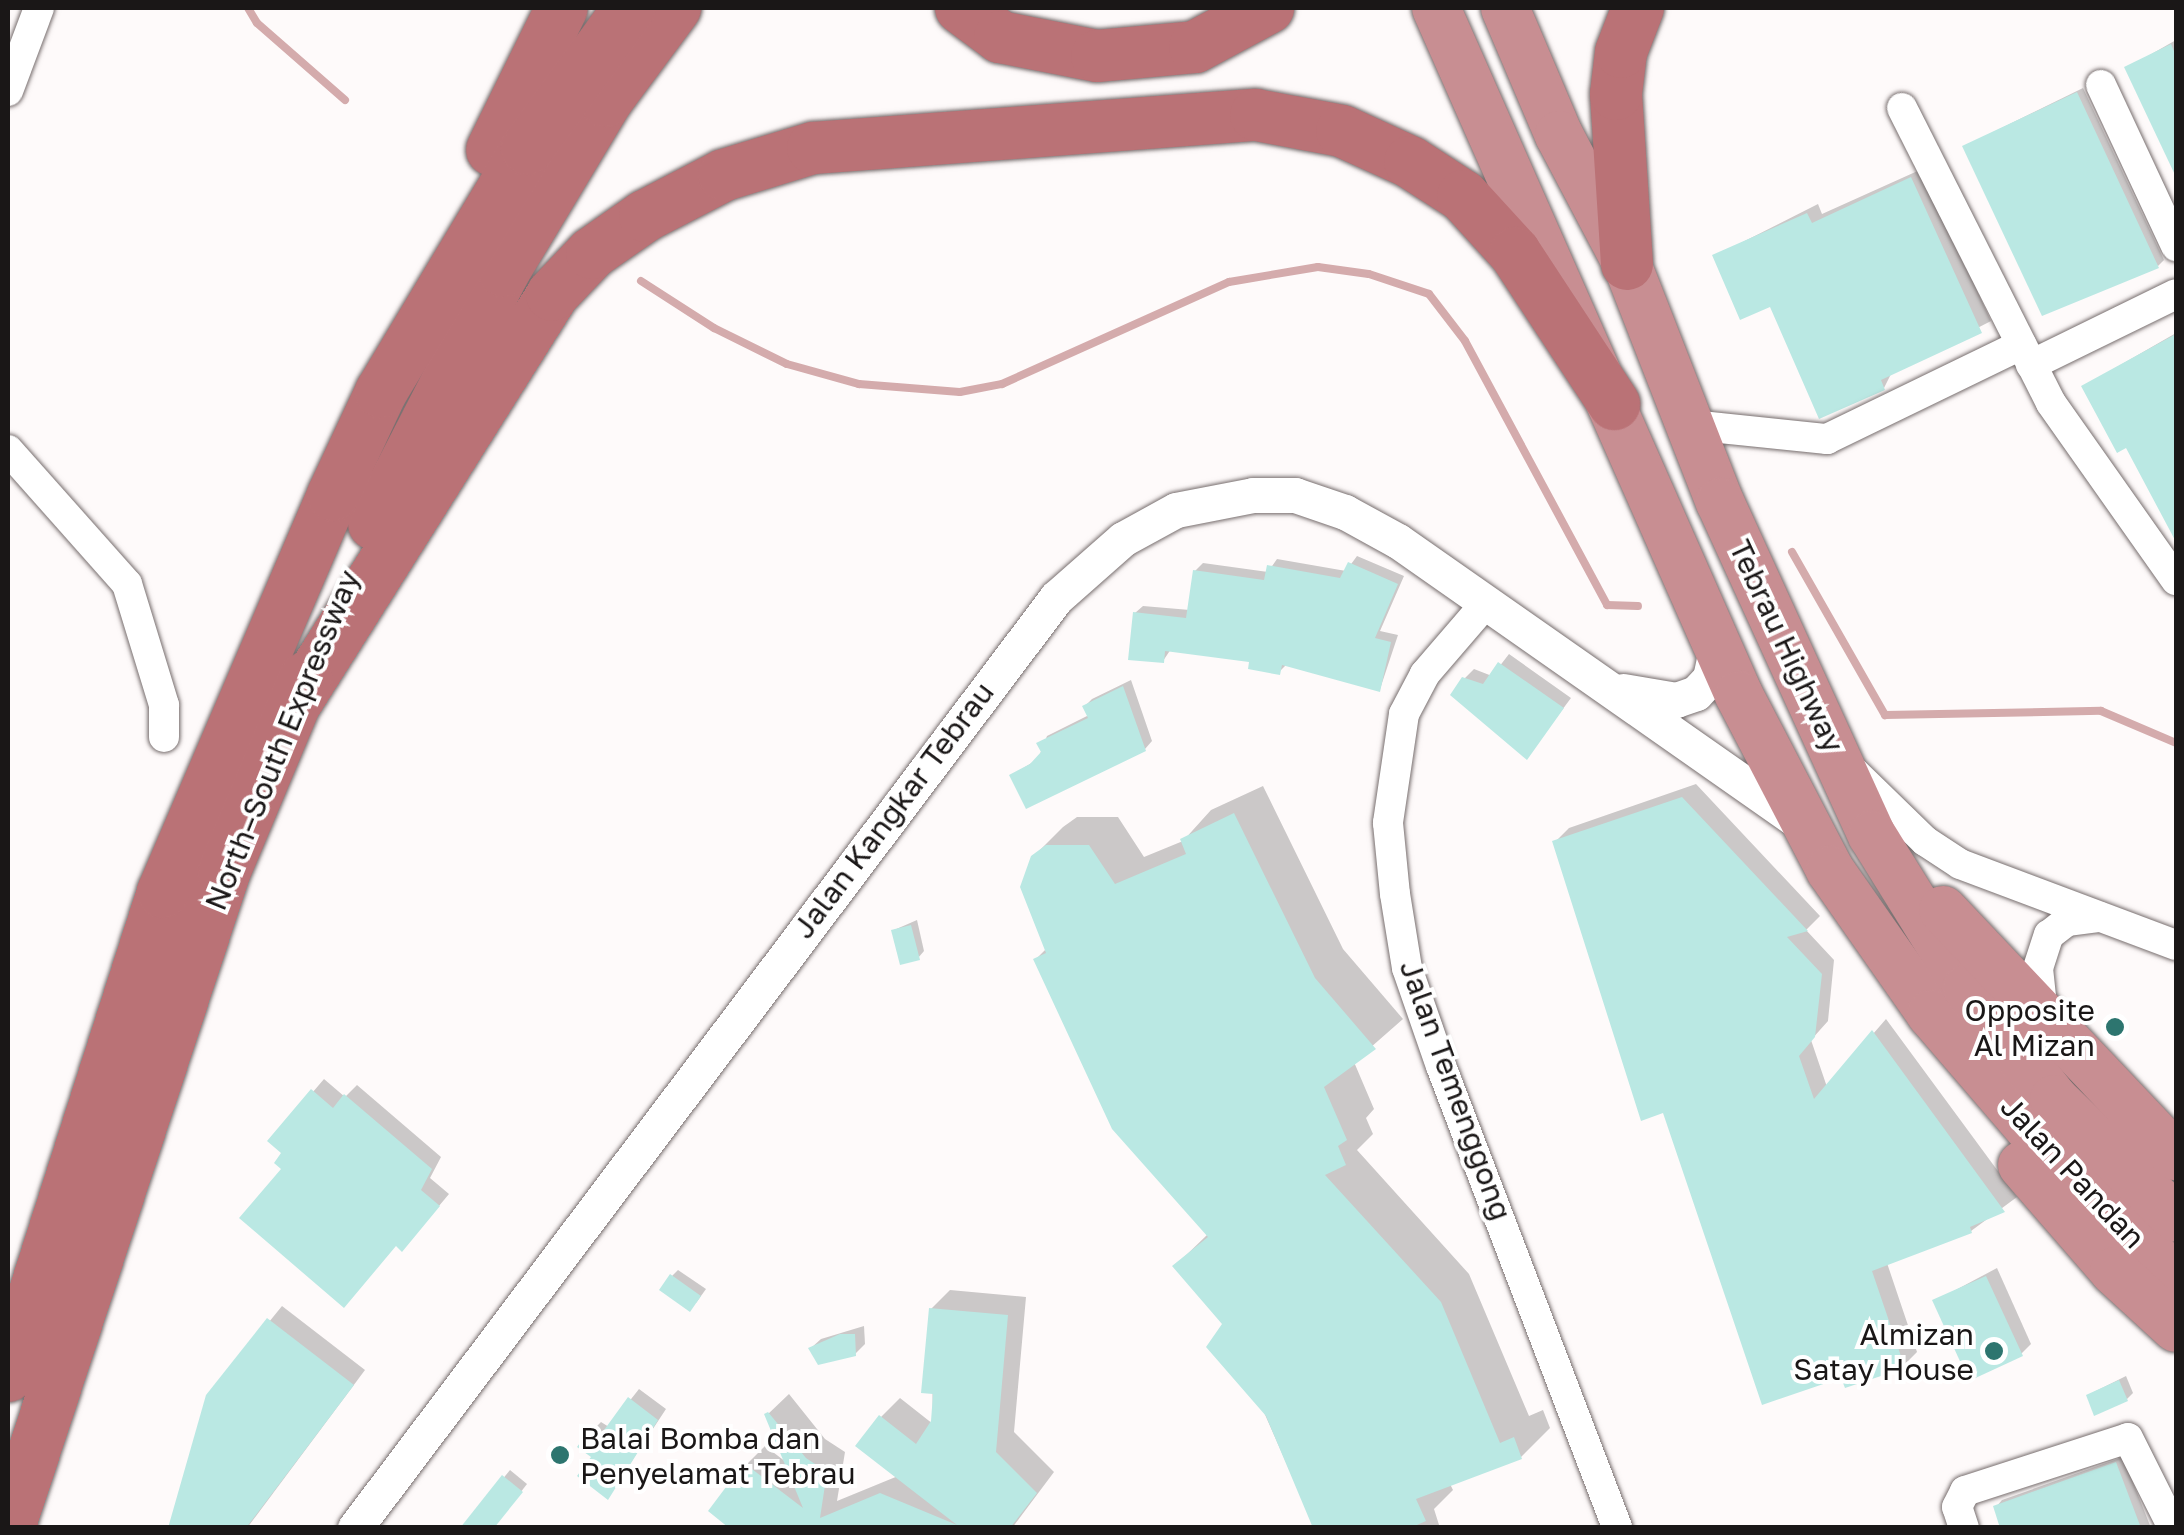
<!DOCTYPE html>
<html>
<head>
<meta charset="utf-8">
<style>
	body { margin:0 }
	#map { position:relative; width:2184px; height:1535px; overflow:hidden; background:#fefafa; font-family:"Golos Text",sans-serif }
	div>[style] { position:absolute }
	[style*='--x'] { left:calc(var(--x)*1px); top:calc(var(--y)*1px); width:calc(var(--w)*1px); rotate:calc(var(--a)*1deg) }
	.shadow>* { inset:0; background:#0003 }
	.stream>* { height:8px; margin:-4px; padding:0 4px; transform-origin:4px; border-radius:4px; background:#d4abac }
	.building>* { inset:0; background:#bae8e3 }
	.roads { filter:drop-shadow(0 0 2px #776e6e) drop-shadow(0 0 2px #776e6e) }
	.minor>* { height:30px; margin:-15px; padding:0 15px; transform-origin:15px; border-radius:15px; background:#fff }
	.tertiary>* { height:35px; margin:-17.5px; padding:0 17.5px; transform-origin:17.5px; border-radius:17.5px; background:#fff }
	.trunk>* { height:48px; margin:-24px; padding:0 24px; transform-origin:24px; border-radius:24px; background:#c88e92 }
	.motorway>* { height:52px; margin:-26px; padding:0 26px; transform-origin:26px; border-radius:26px; background:#ba7276 }
	.dots>* { width:28px; height:28px; translate:-50% -50%; box-sizing:border-box; border:5px solid #fff; border-radius:50% }
	span { translate:-50% -50%; white-space:nowrap; text-align:center; line-height:1.15; -webkit-text-stroke:8px #fff; paint-order:stroke }
	.street-label { font-size:30px; color:#1a1717 }
	.poi-label { font-size:30px; color:#1a1717 }
	.right { translate:-100% -50%; text-align:right }
	.left { translate:0 -50%; text-align:left }
	.frame { position:absolute; inset:0; border:10px solid #1a1717; pointer-events:none }
</style>
</head>
<body>
<div id="map">
	<div class="shadow">
		<i style="clip-path:polygon(2176px 40px,2176px 171px,2127px 68px)"></i>
		<i style="clip-path:polygon(2083px 88px,2164px 260px,2158px 266px,1965px 146px)"></i>
		<i style="clip-path:polygon(1922px 169px,1991px 321px,1892px 372px,1884px 388px,1715px 256px,1818px 204px,1822px 214px)"></i>
		<i style="clip-path:polygon(2176px 333px,2176px 532px,2175px 533px,2127px 444px,2084px 386px)"></i>
		<i style="clip-path:polygon(1357px 556px,1404px 576px,1380px 631px,1398px 635px,1380px 689px,1287px 664px,1279px 672px,1252px 660px,1171px 649px,1163px 661px,1135px 613px,1143px 606px,1190px 610px,1195px 571px,1203px 563px,1268px 572px,1277px 559px,1346px 571px)"></i>
		<i style="clip-path:polygon(1509px 654px,1571px 698px,1527px 757px,1464px 679px,1474px 669px,1492px 676px)"></i>
		<i style="clip-path:polygon(1131px 680px,1152px 741px,1145px 749px,1012px 775px,1038px 759px,1047px 736px,1089px 715px,1085px 706px,1092px 699px)"></i>
		<i style="clip-path:polygon(1696px 784px,1820px 916px,1806px 930px,1834px 960px,1828px 1021px,1811px 1040px,1827px 1087px,1886px 1019px,2017px 1197px,1971px 1231px,1887px 1263px,1917px 1352px,1903px 1366px,1665px 1110px,1555px 842px,1569px 828px)"></i>
		<i style="clip-path:polygon(1263px 786px,1343px 949px,1403px 1019px,1354px 1062px,1374px 1109px,1366px 1118px,1373px 1134px,1357px 1150px,1469px 1274px,1529px 1416px,1543px 1410px,1550px 1428px,1521px 1457px,1450px 1484px,1453px 1490px,1434px 1509px,1440px 1528px,1315px 1528px,1225px 1324px,1175px 1266px,1208px 1234px,1036px 959px,1047px 948px,1033px 857px,1063px 827px,1077px 817px,1118px 817px,1144px 857px,1183px 841px,1211px 810px)"></i>
		<i style="clip-path:polygon(917px 920px,924px 951px,918px 958px,894px 930px)"></i>
		<i style="clip-path:polygon(324px 1079px,345px 1097px,357px 1085px,441px 1157px,430px 1178px,449px 1194px,413px 1237px,285px 1169px,285px 1153px,271px 1141px)"></i>
		<i style="clip-path:polygon(1997px 1268px,2031px 1344px,2021px 1354px,1935px 1301px)"></i>
		<i style="clip-path:polygon(678px 1270px,706px 1289px,696px 1303px,672px 1276px)"></i>
		<i style="clip-path:polygon(950px 1290px,1026px 1297px,1014px 1432px,1054px 1472px,1012px 1528px,733px 1528px,746px 1465px,765px 1446px,786px 1462px,767px 1415px,789px 1394px,825px 1439px,845px 1452px,837px 1501px,898px 1476px,881px 1417px,900px 1398px,933px 1424px,931px 1309px)"></i>
		<i style="clip-path:polygon(282px 1306px,365px 1370px,247px 1528px,171px 1528px,208px 1397px)"></i>
		<i style="clip-path:polygon(864px 1326px,865px 1344px,855px 1354px,811px 1348px,821px 1339px)"></i>
		<i style="clip-path:polygon(2126px 1376px,2133px 1393px,2127px 1399px,2088px 1395px)"></i>
		<i style="clip-path:polygon(639px 1389px,666px 1409px,608px 1497px,591px 1432px,601px 1422px,609px 1427px)"></i>
		<i style="clip-path:polygon(2123px 1457px,2151px 1528px,2003px 1528px,1996px 1507px,2002px 1500px)"></i>
		<i style="clip-path:polygon(510px 1470px,527px 1484px,493px 1528px,463px 1528px)"></i>
	</div>
	<div class="stream">
		<i style="--x:248;--y:8;--w:17;--a:59"></i>
		<i style="--x:257;--y:23;--w:117;--a:41.2"></i>
		<i style="--x:641;--y:281;--w:87;--a:32.8"></i>
		<i style="--x:714;--y:328;--w:81;--a:26.3"></i>
		<i style="--x:787;--y:364;--w:75;--a:15.5"></i>
		<i style="--x:859;--y:384;--w:101;--a:4.5"></i>
		<i style="--x:960;--y:392;--w:43;--a:-10.8"></i>
		<i style="--x:1002;--y:384;--w:249;--a:-24.2"></i>
		<i style="--x:1229;--y:282;--w:90;--a:-9.6"></i>
		<i style="--x:1318;--y:267;--w:51;--a:7.8"></i>
		<i style="--x:1369;--y:274;--w:63;--a:18.4"></i>
		<i style="--x:1429;--y:294;--w:59;--a:52.5"></i>
		<i style="--x:1465;--y:341;--w:300;--a:61.7"></i>
		<i style="--x:1607;--y:605;--w:31;--a:2"></i>
		<i style="--x:1792;--y:552;--w:188;--a:60.3"></i>
		<i style="--x:1885;--y:715;--w:216;--a:-1.1"></i>
		<i style="--x:2101;--y:711;--w:82;--a:23.1"></i>
	</div>
	<div class="building">
		<i style="clip-path:polygon(2171px 44px,2176px 56px,2176px 177px,2124px 67px)"></i>
		<i style="clip-path:polygon(2077px 92px,2159px 268px,2042px 316px,1962px 146px)"></i>
		<i style="clip-path:polygon(1911px 177px,1982px 333px,1881px 380px,1885px 390px,1819px 419px,1770px 307px,1740px 320px,1712px 255px,1807px 213px,1812px 223px)"></i>
		<i style="clip-path:polygon(2176px 334px,2176px 542px,2126px 448px,2117px 453px,2081px 386px)"></i>
		<i style="clip-path:polygon(1348px 562px,1398px 584px,1375px 638px,1391px 642px,1380px 692px,1282px 665px,1280px 675px,1248px 669px,1249px 662px,1165px 651px,1164px 663px,1128px 660px,1133px 612px,1186px 618px,1193px 570px,1264px 580px,1267px 565px,1340px 578px)"></i>
		<i style="clip-path:polygon(1498px 662px,1564px 708px,1527px 760px,1450px 695px,1462px 677px,1483px 684px)"></i>
		<i style="clip-path:polygon(1123px 686px,1146px 751px,1026px 809px,1009px 775px,1030px 764px,1041px 752px,1036px 743px,1088px 718px,1082px 706px)"></i>
		<i style="clip-path:polygon(1682px 797px,1808px 931px,1787px 937px,1822px 974px,1815px 1037px,1799px 1056px,1814px 1099px,1872px 1030px,2005px 1212px,1970px 1227px,1972px 1233px,1872px 1271px,1905px 1368px,1845px 1388px,1841px 1378px,1762px 1405px,1663px 1113px,1641px 1121px,1552px 841px)"></i>
		<i style="clip-path:polygon(1234px 813px,1315px 978px,1376px 1049px,1324px 1087px,1347px 1140px,1338px 1146px,1346px 1165px,1325px 1175px,1441px 1302px,1500px 1443px,1514px 1437px,1522px 1459px,1416px 1499px,1426px 1521px,1410px 1528px,1313px 1528px,1266px 1416px,1206px 1347px,1222px 1324px,1172px 1266px,1208px 1237px,1112px 1129px,1033px 959px,1046px 953px,1020px 887px,1031px 856px,1046px 845px,1089px 845px,1115px 884px,1186px 854px,1180px 839px)"></i>
		<i style="clip-path:polygon(911px 925px,920px 960px,900px 965px,891px 930px)"></i>
		<i style="clip-path:polygon(311px 1089px,333px 1108px,344px 1094px,432px 1169px,421px 1190px,440px 1206px,402px 1252px,396px 1246px,344px 1308px,239px 1218px,281px 1169px,274px 1163px,281px 1153px,267px 1141px)"></i>
		<i style="clip-path:polygon(670px 1274px,701px 1296px,690px 1312px,659px 1290px)"></i>
		<i style="clip-path:polygon(1986px 1276px,2023px 1356px,1969px 1381px,1932px 1300px)"></i>
		<i style="clip-path:polygon(929px 1308px,1008px 1315px,996px 1452px,1037px 1493px,1010px 1528px,729px 1528px,708px 1511px,744px 1463px,803px 1508px,764px 1414px,768px 1412px,806px 1458px,827px 1472px,820px 1518px,880px 1493px,957px 1525px,855px 1446px,879px 1415px,916px 1444px,931px 1421px,933px 1394px,921px 1393px)"></i>
		<i style="clip-path:polygon(267px 1318px,354px 1385px,246px 1528px,168px 1528px,206px 1395px)"></i>
		<i style="clip-path:polygon(840px 1334px,855px 1334px,856px 1356px,818px 1365px,808px 1348px)"></i>
		<i style="clip-path:polygon(2119px 1380px,2128px 1401px,2094px 1416px,2086px 1395px)"></i>
		<i style="clip-path:polygon(628px 1397px,658px 1420px,608px 1500px,577px 1476px,591px 1457px,577px 1447px,589px 1430px,599px 1437px)"></i>
		<i style="clip-path:polygon(2116px 1462px,2141px 1528px,2000px 1528px,1993px 1506px)"></i>
		<i style="clip-path:polygon(502px 1475px,523px 1492px,494px 1528px,460px 1528px)"></i>
	</div>
	<div class="roads">
		<div class="minor">
			<i style="--x:2101;--y:85;--w:178;--a:65"></i>
			<i style="--x:8;--y:91;--w:89;--a:-69.5"></i>
			<i style="--x:1902;--y:108;--w:330;--a:63.2"></i>
			<i style="--x:2051;--y:403;--w:217;--a:54.8"></i>
			<i style="--x:2031;--y:365;--w:161;--a:-26.1"></i>
			<i style="--x:1691;--y:425;--w:137;--a:5.9"></i>
			<i style="--x:1827;--y:439;--w:216;--a:-25.9"></i>
			<i style="--x:8;--y:450;--w:179;--a:48.4"></i>
			<i style="--x:127;--y:584;--w:127;--a:73"></i>
			<i style="--x:164;--y:705;--w:32;--a:90"></i>
			<i style="--x:1486;--y:603;--w:94;--a:130.7"></i>
			<i style="--x:1425;--y:674;--w:45;--a:117.7"></i>
			<i style="--x:1404;--y:714;--w:110;--a:98.4"></i>
			<i style="--x:1388;--y:823;--w:71;--a:84.4"></i>
			<i style="--x:1395;--y:894;--w:75;--a:80.8"></i>
			<i style="--x:1407;--y:968;--w:104;--a:70.9"></i>
			<i style="--x:1441;--y:1066;--w:494;--a:69.1"></i>
			<i style="--x:1854;--y:772;--w:99;--a:44.2"></i>
			<i style="--x:1925;--y:841;--w:42;--a:33.3"></i>
			<i style="--x:1960;--y:864;--w:231;--a:20.6"></i>
			<i style="--x:2043;--y:1015;--w:47;--a:-96.1"></i>
			<i style="--x:2038;--y:968;--w:35;--a:-72"></i>
			<i style="--x:2049;--y:935;--w:23;--a:-38"></i>
			<i style="--x:2067;--y:921;--w:33;--a:-7"></i>
			<i style="--x:1964;--y:1528;--w:22;--a:-108"></i>
			<i style="--x:1957;--y:1507;--w:18;--a:-63"></i>
			<i style="--x:1965;--y:1491;--w:171;--a:-18"></i>
			<i style="--x:2128;--y:1438;--w:101;--a:63.4"></i>
		</div>
		<div class="tertiary">
			<i style="--x:1623;--y:691;--w:54;--a:9.6"></i>
			<i style="--x:1676;--y:700;--w:21;--a:-19"></i>
			<i style="--x:1696;--y:693;--w:21;--a:-47"></i>
			<i style="--x:1710;--y:678;--w:34;--a:-78"></i>
			<i style="--x:355;--y:1528;--w:1165;--a:-52.99"></i>
			<i style="--x:1056;--y:598;--w:89;--a:-41.4"></i>
			<i style="--x:1123;--y:539;--w:60;--a:-28.7"></i>
			<i style="--x:1176;--y:510;--w:78;--a:-11"></i>
			<i style="--x:1253;--y:495;--w:42;--a:0"></i>
			<i style="--x:1295;--y:495;--w:53;--a:18.8"></i>
			<i style="--x:1345;--y:512;--w:60;--a:28.7"></i>
			<i style="--x:1398;--y:541;--w:490;--a:35"></i>
		</div>
		<div class="trunk">
			<i style="--x:1436;--y:8;--w:751;--a:66.2"></i>
			<i style="--x:1739;--y:695;--w:197;--a:62.5"></i>
			<i style="--x:1830;--y:870;--w:176;--a:55"></i>
			<i style="--x:1931;--y:1014;--w:169;--a:49.3"></i>
			<i style="--x:2041;--y:1142;--w:192;--a:45.4"></i>
			<i style="--x:1505;--y:8;--w:138;--a:67"></i>
			<i style="--x:1559;--y:135;--w:146;--a:62.2"></i>
			<i style="--x:1627;--y:264;--w:256;--a:68.7"></i>
			<i style="--x:1720;--y:502;--w:366;--a:65.5"></i>
			<i style="--x:1872;--y:835;--w:180;--a:58.2"></i>
			<i style="--x:1967;--y:988;--w:141;--a:51.9"></i>
			<i style="--x:2054;--y:1099;--w:170;--a:44.3"></i>
			<i style="--x:1943;--y:910;--w:339;--a:46.6"></i>
			<i style="--x:2022;--y:1165;--w:140;--a:49"></i>
			<i style="--x:2114;--y:1271;--w:84;--a:42.6"></i>
		</div>
		<div class="motorway">
			<i style="--x:961;--y:8;--w:49;--a:36.6"></i>
			<i style="--x:1000;--y:37;--w:99;--a:11.1"></i>
			<i style="--x:1097;--y:56;--w:98;--a:-5.2"></i>
			<i style="--x:1195;--y:47;--w:83;--a:-28.1"></i>
			<i style="--x:492;--y:150;--w:158;--a:-63.8"></i>
			<i style="--x:1627;--y:264;--w:170;--a:-93.7"></i>
			<i style="--x:1616;--y:94;--w:42;--a:-83.2"></i>
			<i style="--x:1621;--y:52;--w:47;--a:-68.9"></i>
			<i style="--x:374;--y:524;--w:284;--a:-62.8"></i>
			<i style="--x:504;--y:271;--w:198;--a:-59"></i>
			<i style="--x:606;--y:101;--w:116;--a:-53.4"></i>
			<i style="--x:293;--y:707;--w:487;--a:-57.8"></i>
			<i style="--x:552;--y:295;--w:58;--a:-46.4"></i>
			<i style="--x:592;--y:253;--w:65;--a:-34.9"></i>
			<i style="--x:645;--y:216;--w:89;--a:-27.4"></i>
			<i style="--x:724;--y:175;--w:93;--a:-16.9"></i>
			<i style="--x:813;--y:148;--w:444;--a:-4.3"></i>
			<i style="--x:1256;--y:115;--w:87;--a:10.5"></i>
			<i style="--x:1342;--y:131;--w:75;--a:24.5"></i>
			<i style="--x:1410;--y:162;--w:63;--a:32.7"></i>
			<i style="--x:1463;--y:196;--w:77;--a:47.6"></i>
			<i style="--x:1515;--y:253;--w:181;--a:56.7"></i>
			<i style="--x:8;--y:1376;--w:508;--a:-72.24"></i>
			<i style="--x:163;--y:892;--w:432;--a:-66.8"></i>
			<i style="--x:333;--y:495;--w:114;--a:-65"></i>
			<i style="--x:381;--y:392;--w:283;--a:-59"></i>
			<i style="--x:527;--y:149;--w:174;--a:-54.1"></i>
			<i style="--x:9;--y:1528;--w:689;--a:-71.83"></i>
			<i style="--x:224;--y:873;--w:212;--a:-67.3"></i>
		</div>
	</div>
	<div class="dots">
		<i style="left:2115px;top:1027px;background:#2d756f"></i>
		<i style="left:1994px;top:1351px;background:#2d756f"></i>
		<i style="left:560px;top:1455px;background:#2d756f"></i>
	</div>
	<div class="street-label">
		<span style="left:1787px;top:646px;rotate:65deg">Tebrau Highway</span>
		<span style="left:282px;top:740px;rotate:-68deg">North–South Expressway</span>
		<span style="left:893px;top:810px;rotate:-53deg">Jalan Kangkar Tebrau</span>
		<span style="left:1456px;top:1090px;rotate:70deg">Jalan Temenggong</span>
		<span style="left:2073px;top:1172px;rotate:47deg">Jalan Pandan</span>
	</div>
	<div class="poi-label">
		<span class="right" style="left:2095px;top:1027px">Opposite<br>Al Mizan</span>
		<span class="right" style="left:1974px;top:1351px">Almizan<br>Satay House</span>
		<span class="left" style="left:580px;top:1455px">Balai Bomba dan<br>Penyelamat Tebrau</span>
	</div>
	<div class="frame"></div>
</div>
</body>
</html>
